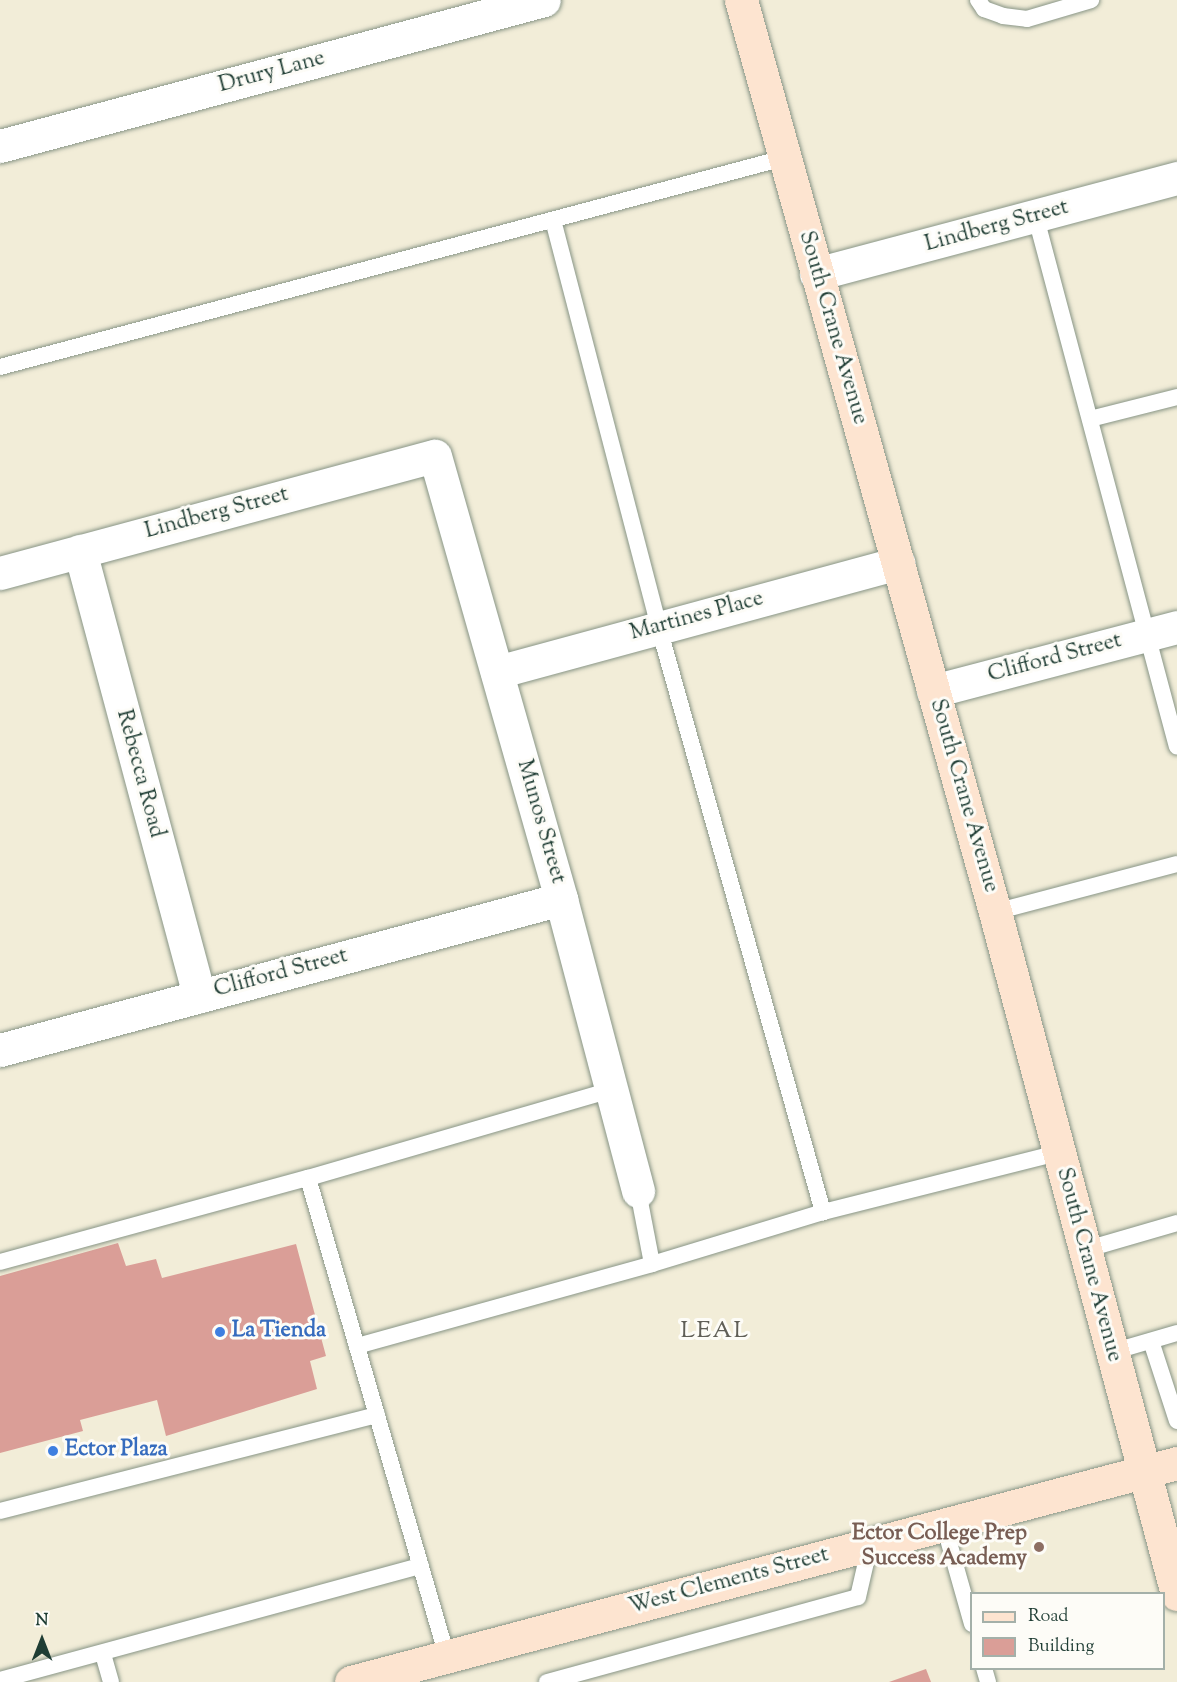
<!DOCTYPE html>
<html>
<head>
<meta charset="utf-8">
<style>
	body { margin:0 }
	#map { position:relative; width:1177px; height:1682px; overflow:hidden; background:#f2edd8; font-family:"Sorts Mill Goudy",serif }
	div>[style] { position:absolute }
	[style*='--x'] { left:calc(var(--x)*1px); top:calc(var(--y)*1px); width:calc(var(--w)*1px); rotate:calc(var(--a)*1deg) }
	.building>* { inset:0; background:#da9e97 }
	.roads { filter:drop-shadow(0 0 2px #889586) drop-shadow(0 0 2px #889586) }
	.lane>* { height:16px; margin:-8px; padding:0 8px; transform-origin:8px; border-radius:8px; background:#fff }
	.street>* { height:33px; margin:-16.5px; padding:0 16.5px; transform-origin:16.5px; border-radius:16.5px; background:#fff }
	.secondary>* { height:33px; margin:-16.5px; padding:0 16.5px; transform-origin:16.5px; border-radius:16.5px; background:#fde4d0 }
	.dots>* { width:16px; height:16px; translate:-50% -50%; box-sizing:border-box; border:3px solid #fdfcf7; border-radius:50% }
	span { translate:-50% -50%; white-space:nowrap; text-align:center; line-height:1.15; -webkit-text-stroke:6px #fdfcf7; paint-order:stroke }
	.street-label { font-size:22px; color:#1f3d34 }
	.shop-label { font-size:22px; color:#366cbe; font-weight:700 }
	.left { translate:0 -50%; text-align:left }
	.education-label { font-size:22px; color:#785e54; font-weight:700 }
	.right { translate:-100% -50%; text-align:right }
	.neighbourhood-label { font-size:24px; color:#605f57; letter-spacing:1.5px }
	.legend { position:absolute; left:970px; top:1592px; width:195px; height:78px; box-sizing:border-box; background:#fdfcf7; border:2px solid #a4b0a9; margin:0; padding:8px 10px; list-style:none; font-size:18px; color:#1f3d34 }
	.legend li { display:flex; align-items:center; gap:12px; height:30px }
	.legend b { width:30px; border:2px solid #a4b0a9 }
	.north { position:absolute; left:12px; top:1610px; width:60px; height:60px; -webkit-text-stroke:4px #fdfcf7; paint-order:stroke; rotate:0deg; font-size:16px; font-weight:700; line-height:24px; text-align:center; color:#1f3d34 }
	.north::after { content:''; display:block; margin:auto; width:21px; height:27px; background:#1f3d34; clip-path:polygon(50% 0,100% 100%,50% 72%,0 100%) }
</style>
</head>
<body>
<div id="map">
	<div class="building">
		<i style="clip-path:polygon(118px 1243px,126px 1266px,156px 1259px,162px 1278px,296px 1244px,326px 1356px,310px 1361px,317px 1389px,166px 1436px,157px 1400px,80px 1420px,83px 1431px,0 1453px,0 1276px)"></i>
		<i style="clip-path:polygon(926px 1669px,931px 1682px,889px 1682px)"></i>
	</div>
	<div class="roads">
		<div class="lane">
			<i style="--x:978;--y:0;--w:11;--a:56"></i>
			<i style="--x:984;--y:9;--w:20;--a:20"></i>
			<i style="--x:1003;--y:16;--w:24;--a:7"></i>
			<i style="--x:1027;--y:19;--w:67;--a:-16.5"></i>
			<i style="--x:1036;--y:218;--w:547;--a:75.08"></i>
			<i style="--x:553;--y:220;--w:422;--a:75.4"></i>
			<i style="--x:659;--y:628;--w:607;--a:74.31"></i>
			<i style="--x:0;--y:367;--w:811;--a:-14.93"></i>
			<i style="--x:1090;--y:419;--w:90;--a:-14.2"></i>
			<i style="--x:995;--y:912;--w:188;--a:-14.8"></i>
			<i style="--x:308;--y:1178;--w:499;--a:73.8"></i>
			<i style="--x:638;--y:1191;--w:74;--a:79.1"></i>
			<i style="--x:1084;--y:1250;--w:97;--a:-16.2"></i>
			<i style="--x:0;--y:1262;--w:319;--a:-15.3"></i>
			<i style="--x:308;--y:1178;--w:316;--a:-16.2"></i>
			<i style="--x:1151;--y:1341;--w:84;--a:72"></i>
			<i style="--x:357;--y:1346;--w:306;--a:-15.5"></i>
			<i style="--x:652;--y:1264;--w:179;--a:-16.9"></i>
			<i style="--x:823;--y:1212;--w:242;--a:-14.1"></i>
			<i style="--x:1112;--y:1352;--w:68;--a:-16.3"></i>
			<i style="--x:0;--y:1511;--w:389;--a:-14.3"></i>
			<i style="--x:944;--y:1525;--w:103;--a:74.2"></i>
			<i style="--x:103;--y:1654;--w:29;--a:74"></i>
			<i style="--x:984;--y:1668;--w:15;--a:74"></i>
			<i style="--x:0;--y:1680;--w:436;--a:-15.2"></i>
			<i style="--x:547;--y:1682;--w:322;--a:-15.3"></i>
			<i style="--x:858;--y:1597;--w:53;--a:-77"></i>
		</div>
		<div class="street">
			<i style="--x:0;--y:146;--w:563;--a:-15.02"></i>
			<i style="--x:816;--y:274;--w:374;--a:-14.9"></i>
			<i style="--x:80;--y:551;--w:461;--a:75"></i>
			<i style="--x:0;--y:573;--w:450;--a:-15.1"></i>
			<i style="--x:435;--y:456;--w:461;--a:74.1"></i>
			<i style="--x:561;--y:899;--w:302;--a:75.2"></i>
			<i style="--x:497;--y:672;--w:416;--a:-15.2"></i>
			<i style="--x:933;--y:691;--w:252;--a:-14.7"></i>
			<i style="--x:0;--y:1050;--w:581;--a:-15.06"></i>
		</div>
		<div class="secondary">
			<i style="--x:741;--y:0;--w:947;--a:74.44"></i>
			<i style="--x:995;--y:912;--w:706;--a:75.06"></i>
			<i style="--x:351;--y:1682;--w:855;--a:-14.85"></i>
		</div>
	</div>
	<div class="dots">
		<i style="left:220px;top:1332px;background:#3f7fe0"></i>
		<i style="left:53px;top:1451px;background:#3f7fe0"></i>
		<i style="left:1039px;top:1547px;background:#8d6e63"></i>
	</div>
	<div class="street-label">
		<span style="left:272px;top:73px;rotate:-15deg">Drury Lane</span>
		<span style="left:997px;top:227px;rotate:-15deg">Lindberg Street</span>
		<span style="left:832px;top:328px;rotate:74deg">South Crane Avenue</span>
		<span style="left:217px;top:514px;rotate:-15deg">Lindberg Street</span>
		<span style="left:697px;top:617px;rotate:-15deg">Martines Place</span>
		<span style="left:1055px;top:659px;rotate:-15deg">Clifford Street</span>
		<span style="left:139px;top:774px;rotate:75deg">Rebecca Road</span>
		<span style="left:963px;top:796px;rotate:74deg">South Crane Avenue</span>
		<span style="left:540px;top:822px;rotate:74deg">Munos Street</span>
		<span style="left:281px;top:974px;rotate:-15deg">Clifford Street</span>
		<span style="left:1088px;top:1265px;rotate:75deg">South Crane Avenue</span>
		<span style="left:729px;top:1582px;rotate:-15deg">West Clements Street</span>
	</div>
	<div class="shop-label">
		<span class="left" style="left:232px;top:1332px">La Tienda</span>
		<span class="left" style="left:65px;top:1451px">Ector Plaza</span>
	</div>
	<div class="education-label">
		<span class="right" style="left:1027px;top:1547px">Ector College Prep<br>Success Academy</span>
	</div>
	<div class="neighbourhood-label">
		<span style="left:715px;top:1332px">LEAL</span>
	</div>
	<ul class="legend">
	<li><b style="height:8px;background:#fde4d0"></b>Road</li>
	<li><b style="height:16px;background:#da9e97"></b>Building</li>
	</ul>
	<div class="north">N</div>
</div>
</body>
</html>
